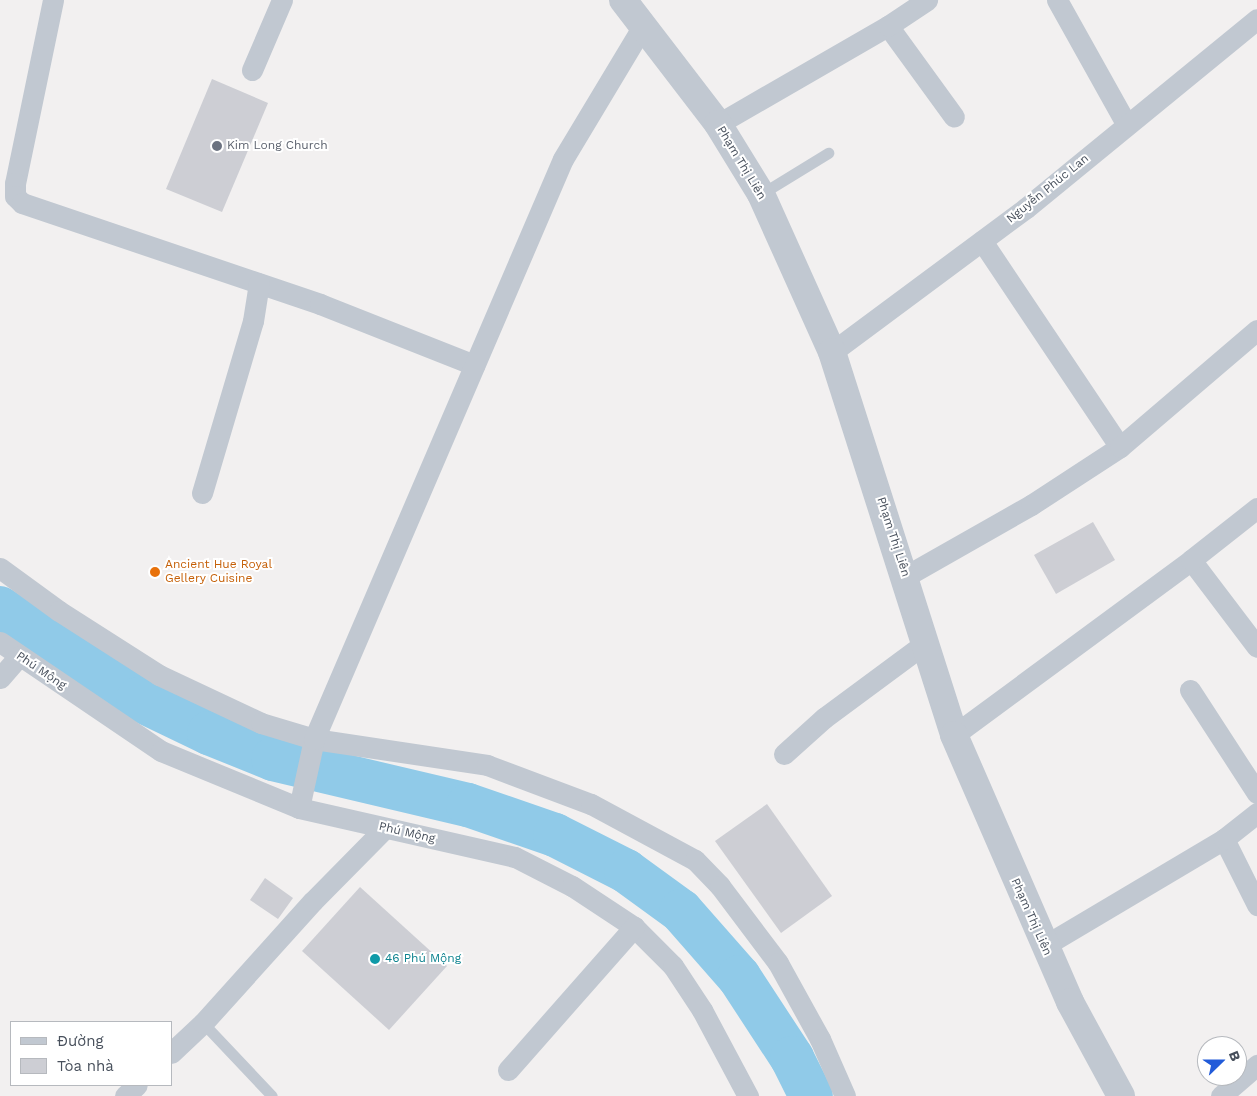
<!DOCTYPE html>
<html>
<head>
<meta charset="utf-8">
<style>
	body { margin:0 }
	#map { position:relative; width:1257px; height:1096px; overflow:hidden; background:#f2f0f0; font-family:"Work Sans",sans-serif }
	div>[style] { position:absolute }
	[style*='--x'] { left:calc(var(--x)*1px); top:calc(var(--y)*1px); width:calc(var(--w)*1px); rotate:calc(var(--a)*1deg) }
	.river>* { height:44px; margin:-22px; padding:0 22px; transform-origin:22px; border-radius:22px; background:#90cae8 }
	.building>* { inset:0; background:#cdced4 }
	.service>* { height:11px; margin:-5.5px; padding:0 5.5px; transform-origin:5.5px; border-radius:5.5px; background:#c1c8d1 }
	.minor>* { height:21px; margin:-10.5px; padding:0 10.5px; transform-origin:10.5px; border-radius:10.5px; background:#c1c8d1 }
	.tertiary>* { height:28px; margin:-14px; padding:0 14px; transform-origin:14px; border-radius:14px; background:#c1c8d1 }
	.dots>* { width:14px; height:14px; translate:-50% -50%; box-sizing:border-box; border:2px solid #fff; border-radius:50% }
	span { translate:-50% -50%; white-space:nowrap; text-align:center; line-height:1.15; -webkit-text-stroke:4px #fff; paint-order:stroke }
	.worship-label { font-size:12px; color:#5b616d }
	.left { translate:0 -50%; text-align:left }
	.street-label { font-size:12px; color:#48505c }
	.food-label { font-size:12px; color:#c56008 }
	.culture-label { font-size:12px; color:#0d838f }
	.legend { position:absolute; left:10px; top:1021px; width:162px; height:65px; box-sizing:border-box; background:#fff; border:1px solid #b6b9be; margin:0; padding:6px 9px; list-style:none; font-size:15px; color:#48505c }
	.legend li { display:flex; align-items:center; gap:10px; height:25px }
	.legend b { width:25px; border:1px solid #b6b9be }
	.north { position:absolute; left:1197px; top:1036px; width:50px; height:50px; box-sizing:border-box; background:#fff; border:1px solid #b6b9be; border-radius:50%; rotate:68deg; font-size:14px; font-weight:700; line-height:20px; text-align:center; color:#48505c }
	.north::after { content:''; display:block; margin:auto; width:18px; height:22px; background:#225bd9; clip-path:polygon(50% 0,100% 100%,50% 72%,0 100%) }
</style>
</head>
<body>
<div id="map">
	<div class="river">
		<i style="--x:0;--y:608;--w:165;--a:33.4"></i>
		<i style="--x:138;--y:699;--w:79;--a:25.6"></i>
		<i style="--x:209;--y:733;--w:69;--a:22.1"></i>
		<i style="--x:273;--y:759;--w:200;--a:13.3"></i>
		<i style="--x:468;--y:805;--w:92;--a:19"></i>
		<i style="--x:555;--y:835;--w:80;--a:26.9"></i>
		<i style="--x:626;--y:871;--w:68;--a:36"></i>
		<i style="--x:681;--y:911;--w:88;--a:48.7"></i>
		<i style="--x:739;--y:977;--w:97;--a:56.8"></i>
		<i style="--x:792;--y:1058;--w:42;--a:63.4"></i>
	</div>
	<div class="building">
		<i style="clip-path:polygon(212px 79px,268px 103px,222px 212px,166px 189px)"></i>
		<i style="clip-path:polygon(1093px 522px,1115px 560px,1056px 594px,1034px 555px)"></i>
		<i style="clip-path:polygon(767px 804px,832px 896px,781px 933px,715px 841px)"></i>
		<i style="clip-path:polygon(265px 878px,293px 898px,278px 919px,250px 900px)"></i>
		<i style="clip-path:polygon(360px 887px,447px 966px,389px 1030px,302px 951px)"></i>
	</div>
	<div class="service">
		<i style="--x:761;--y:194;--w:79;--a:-31.5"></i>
		<i style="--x:203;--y:1023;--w:100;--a:46.6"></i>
	</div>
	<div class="minor">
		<i style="--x:53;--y:0;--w:187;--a:101.7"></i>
		<i style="--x:15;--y:183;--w:13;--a:90"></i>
		<i style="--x:15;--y:196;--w:10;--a:45"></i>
		<i style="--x:22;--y:203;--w:315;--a:18.7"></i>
		<i style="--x:320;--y:304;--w:166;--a:21.6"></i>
		<i style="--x:1057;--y:0;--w:143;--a:60.8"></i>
		<i style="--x:888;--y:26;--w:112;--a:54"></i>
		<i style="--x:252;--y:70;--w:76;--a:-66.8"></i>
		<i style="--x:718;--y:124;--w:196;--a:-30"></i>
		<i style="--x:888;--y:26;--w:47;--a:-33.7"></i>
		<i style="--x:982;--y:241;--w:248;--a:56.2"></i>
		<i style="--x:832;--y:352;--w:242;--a:-36.6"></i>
		<i style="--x:1026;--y:208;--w:298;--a:-39.3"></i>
		<i style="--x:202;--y:493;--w:179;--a:-73.5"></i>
		<i style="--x:253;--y:321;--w:38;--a:-81"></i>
		<i style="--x:1191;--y:560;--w:109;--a:52.8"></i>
		<i style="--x:0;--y:568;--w:73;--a:36.1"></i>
		<i style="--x:59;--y:611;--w:119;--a:32.6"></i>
		<i style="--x:159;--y:675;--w:113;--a:25.2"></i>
		<i style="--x:261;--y:723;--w:55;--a:16.8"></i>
		<i style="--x:314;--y:739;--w:175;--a:8.5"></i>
		<i style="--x:487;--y:765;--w:111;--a:20.6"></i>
		<i style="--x:591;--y:804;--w:118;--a:28.3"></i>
		<i style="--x:695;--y:860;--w:36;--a:46"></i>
		<i style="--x:720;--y:886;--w:96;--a:53"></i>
		<i style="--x:778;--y:963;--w:87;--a:61.1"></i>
		<i style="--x:820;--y:1039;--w:62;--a:66.3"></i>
		<i style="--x:906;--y:576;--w:144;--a:-29.6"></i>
		<i style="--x:1031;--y:505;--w:106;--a:-33.1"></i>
		<i style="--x:1120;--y:447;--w:180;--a:-40.5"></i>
		<i style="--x:0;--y:642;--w:194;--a:34.1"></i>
		<i style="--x:161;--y:751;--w:149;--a:22.4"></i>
		<i style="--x:299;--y:808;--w:221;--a:12.8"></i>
		<i style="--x:515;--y:857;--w:64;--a:27"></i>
		<i style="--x:572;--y:886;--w:74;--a:33.5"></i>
		<i style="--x:634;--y:927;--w:55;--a:45"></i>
		<i style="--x:673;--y:966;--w:53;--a:56.6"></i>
		<i style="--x:702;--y:1010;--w:98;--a:61.9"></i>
		<i style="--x:0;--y:678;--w:29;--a:-49"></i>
		<i style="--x:1190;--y:690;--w:123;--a:57"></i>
		<i style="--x:954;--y:735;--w:295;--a:-36.4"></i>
		<i style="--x:1191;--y:560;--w:84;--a:-38.2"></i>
		<i style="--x:784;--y:754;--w:54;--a:-42"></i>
		<i style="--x:824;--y:718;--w:124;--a:-36.5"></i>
		<i style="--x:299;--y:808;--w:71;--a:-77.7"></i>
		<i style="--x:314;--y:739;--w:631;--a:-66.77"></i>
		<i style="--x:563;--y:159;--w:155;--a:-59"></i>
		<i style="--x:1224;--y:839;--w:74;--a:63.4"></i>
		<i style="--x:1044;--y:946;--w:209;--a:-30.7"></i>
		<i style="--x:1224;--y:839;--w:42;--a:-38.2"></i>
		<i style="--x:171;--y:1053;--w:44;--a:-43.2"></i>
		<i style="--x:203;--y:1023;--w:164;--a:-48"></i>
		<i style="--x:313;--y:901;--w:101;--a:-45.4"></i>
		<i style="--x:508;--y:1070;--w:191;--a:-48.6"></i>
		<i style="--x:125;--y:1096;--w:16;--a:-43"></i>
		<i style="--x:1221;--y:1096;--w:48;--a:-40.7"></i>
	</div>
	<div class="tertiary">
		<i style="--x:623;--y:0;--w:156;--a:52.5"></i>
		<i style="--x:718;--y:124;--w:82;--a:58.4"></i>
		<i style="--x:761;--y:194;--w:173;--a:65.8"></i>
		<i style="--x:832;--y:352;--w:402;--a:72.3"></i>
		<i style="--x:954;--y:735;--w:291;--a:66.5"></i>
		<i style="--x:1070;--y:1002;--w:107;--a:61.5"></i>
	</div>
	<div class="dots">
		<i style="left:217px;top:146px;background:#6b7280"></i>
		<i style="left:155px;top:572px;background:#e8710a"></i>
		<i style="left:375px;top:959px;background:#0f9aa8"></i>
	</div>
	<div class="worship-label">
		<span class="left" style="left:227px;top:146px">Kim Long Church</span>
	</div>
	<div class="street-label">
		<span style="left:741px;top:163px;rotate:59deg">Phạm Thị Liên</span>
		<span style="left:1048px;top:189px;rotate:-39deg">Nguyễn Phúc Lan</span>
		<span style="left:893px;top:537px;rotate:72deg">Phạm Thị Liên</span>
		<span style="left:41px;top:671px;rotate:34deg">Phú Mộng</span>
		<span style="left:407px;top:833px;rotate:13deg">Phú Mộng</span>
		<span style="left:1031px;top:917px;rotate:66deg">Phạm Thị Liên</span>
	</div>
	<div class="food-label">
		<span class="left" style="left:165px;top:572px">Ancient Hue Royal<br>Gellery Cuisine</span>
	</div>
	<div class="culture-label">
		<span class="left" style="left:385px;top:959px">46 Phú Mộng</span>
	</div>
	<ul class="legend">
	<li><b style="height:6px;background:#c1c8d1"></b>Đường</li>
	<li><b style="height:14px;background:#cdced4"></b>Tòa nhà</li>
	</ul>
	<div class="north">B</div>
</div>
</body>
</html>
